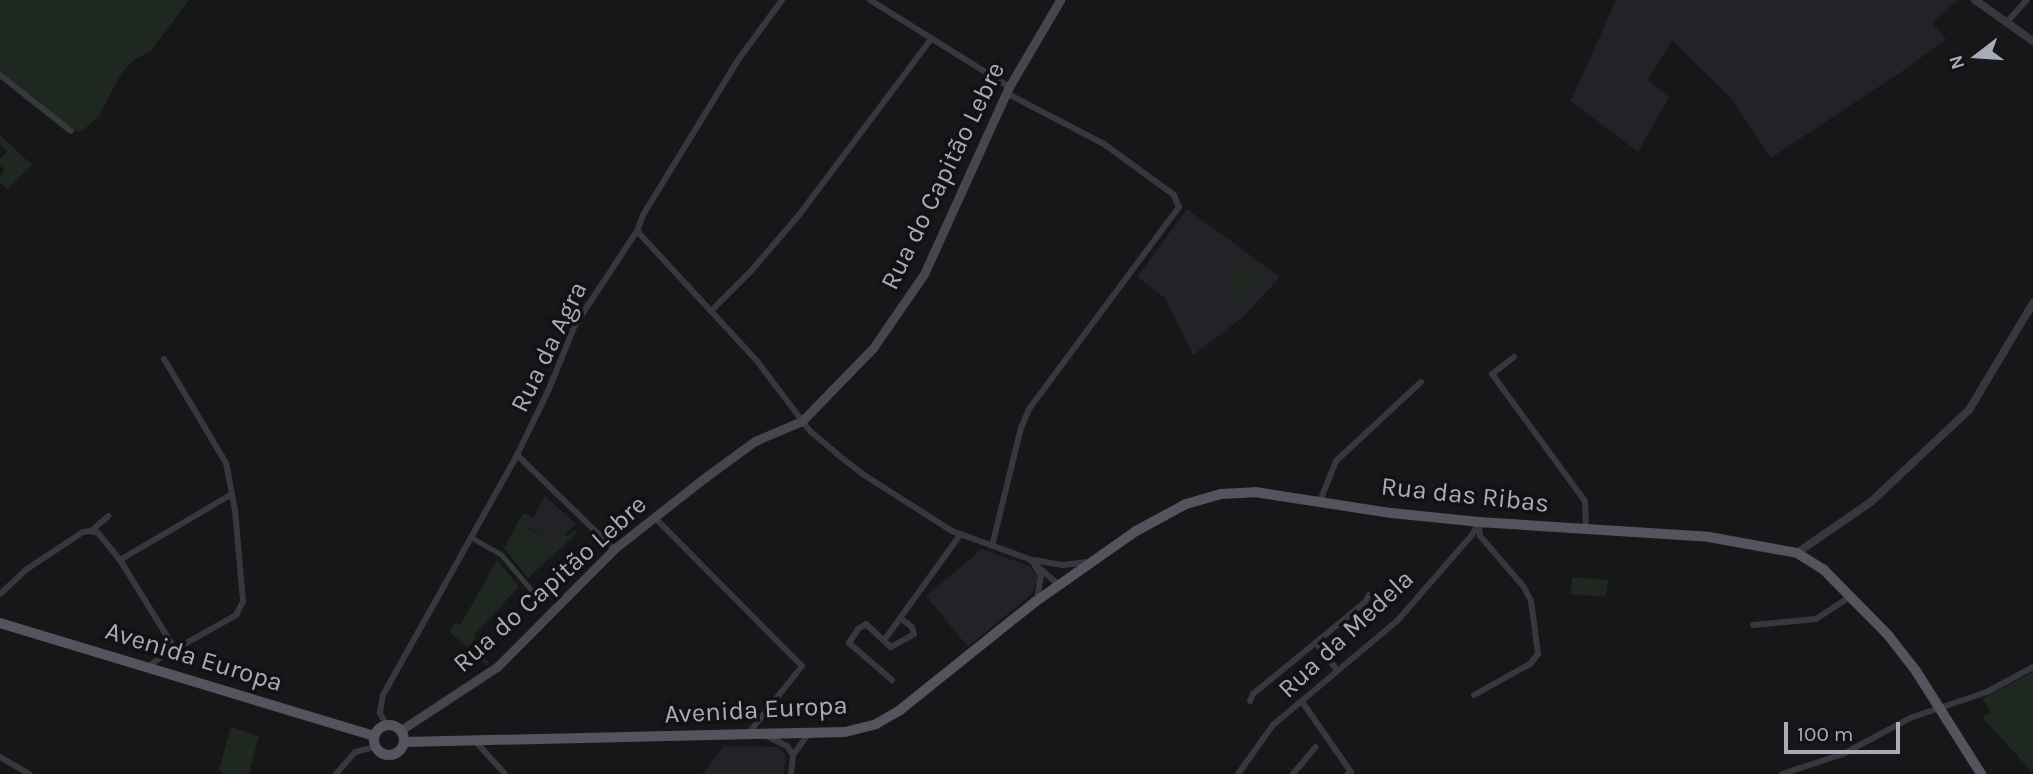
<!DOCTYPE html>
<html>
<head>
<meta charset="utf-8">
<style>
	body { margin:0 }
	#map { position:relative; width:2033px; height:774px; overflow:hidden; background:#171619; font-family:Karla,sans-serif }
	div>[style] { position:absolute }
	[style*='--x'] { left:calc(var(--x)*1px); top:calc(var(--y)*1px); width:calc(var(--w)*1px); rotate:calc(var(--a)*1deg) }
	.built>* { inset:0; background:#232226 }
	.green>* { inset:0; background:#1e2720 }
	.pedestrian>* { height:4.5px; margin:-2.25px; padding:0 2.25px; transform-origin:2.25px; border-radius:2.25px; background:#37383e }
	.minor>* { height:6px; margin:-3px; padding:0 3px; transform-origin:3px; border-radius:3px; background:#37383e }
	.tertiary>* { height:8px; margin:-4px; padding:0 4px; transform-origin:4px; border-radius:4px; background:#37383e }
	.secondary>* { height:9px; margin:-4.5px; padding:0 4.5px; transform-origin:4.5px; border-radius:4.5px; background:#45464e }
	.primary>* { height:10px; margin:-5px; padding:0 5px; transform-origin:5px; border-radius:5px; background:#53545d }
	.primary>.ring { margin:-5px; padding:0; box-sizing:content-box; background:none; border:10px solid #53545d; border-radius:50% }
	span { translate:-50% -50%; white-space:nowrap; text-align:center; line-height:1.15; -webkit-text-stroke:7px #121114; paint-order:stroke }
	.street-label { font-size:26px; color:#a8abb9 }
	.north { position:absolute; left:1942px; top:21px; width:70px; height:70px; -webkit-text-stroke:5px #121114; paint-order:stroke; rotate:253deg; font-size:19px; font-weight:700; line-height:28px; text-align:center; color:#a8abb9 }
	.north::after { content:''; display:block; margin:auto; width:24px; height:32px; background:#a8abb9; clip-path:polygon(50% 0,100% 100%,50% 72%,0 100%) }
	.scale { position:absolute; left:1784px; top:722px; width:116px; height:32px; box-sizing:border-box; border:4px solid #a8abb9; border-top:0; padding-left:9px; font-size:21px; line-height:24px; white-space:nowrap; color:#a8abb9; -webkit-text-stroke:5px #121114; paint-order:stroke }
</style>
</head>
<body>
<div id="map">
	<div class="built">
		<i style="clip-path:polygon(1616px 0,1958px 0,1932px 23px,1946px 39px,1907px 68px,1771px 158px,1730px 97px,1672px 40px,1648px 80px,1669px 97px,1638px 152px,1571px 101px)"></i>
		<i style="clip-path:polygon(1187px 209px,1280px 277px,1242px 318px,1193px 355px,1165px 298px,1137px 277px)"></i>
		<i style="clip-path:polygon(545px 496px,576px 524px,555px 543px,528px 528px)"></i>
		<i style="clip-path:polygon(982px 549px,1029px 566px,1039px 579px,1032px 594px,968px 647px,926px 596px)"></i>
		<i style="clip-path:polygon(724px 746px,778px 747px,786px 757px,784px 774px,702px 774px)"></i>
	</div>
	<div class="green">
		<i style="clip-path:polygon(0 0,189px 0,150px 52px,135px 59px,121px 74px,99px 116px,82px 131px,71px 131px,0 75px)"></i>
		<i style="clip-path:polygon(0 135px,32px 165px,7px 189px,0 183px,0 176px,5px 170px,0 165px,0 159px,7px 151px,0 144px)"></i>
		<i style="clip-path:polygon(1246px 262px,1264px 276px,1243px 303px,1225px 289px)"></i>
		<i style="clip-path:polygon(523px 513px,533px 518px,528px 529px,555px 543px,564px 534px,567px 536px,575px 530px,577px 533px,528px 578px,504px 548px)"></i>
		<i style="clip-path:polygon(497px 560px,519px 587px,474px 635px,476px 638px,471px 644px,489px 663px,487px 666px,449px 631px,455px 623px,461px 624px)"></i>
		<i style="clip-path:polygon(1572px 577px,1608px 580px,1606px 597px,1570px 594px)"></i>
		<i style="clip-path:polygon(2033px 672px,2033px 773px,1982px 717px,1991px 712px,1982px 699px)"></i>
		<i style="clip-path:polygon(231px 727px,259px 736px,249px 774px,224px 774px,219px 769px)"></i>
	</div>
	<div class="pedestrian">
		<i style="--x:471;--y:537;--w:34;--a:30"></i>
		<i style="--x:501;--y:554;--w:62;--a:49.6"></i>
	</div>
	<div class="minor">
		<i style="--x:870;--y:0;--w:164;--a:32"></i>
		<i style="--x:2006;--y:23;--w:31;--a:-48"></i>
		<i style="--x:0;--y:75;--w:90;--a:38.3"></i>
		<i style="--x:637;--y:231;--w:177;--a:47.3"></i>
		<i style="--x:757;--y:361;--w:88;--a:52.9"></i>
		<i style="--x:810;--y:431;--w:35;--a:40"></i>
		<i style="--x:837;--y:454;--w:34;--a:38"></i>
		<i style="--x:864;--y:475;--w:104;--a:32.5"></i>
		<i style="--x:952;--y:531;--w:82;--a:20"></i>
		<i style="--x:1029;--y:559;--w:40;--a:41"></i>
		<i style="--x:712;--y:310;--w:55;--a:-45"></i>
		<i style="--x:751;--y:271;--w:74;--a:-49.4"></i>
		<i style="--x:799;--y:215;--w:221;--a:-53.1"></i>
		<i style="--x:1514;--y:357;--w:28;--a:142"></i>
		<i style="--x:1492;--y:374;--w:157;--a:53.8"></i>
		<i style="--x:1585;--y:501;--w:28;--a:88"></i>
		<i style="--x:517;--y:455;--w:135;--a:44.1"></i>
		<i style="--x:1320;--y:501;--w:43;--a:-68.2"></i>
		<i style="--x:1336;--y:461;--w:116;--a:-42.9"></i>
		<i style="--x:654;--y:517;--w:210;--a:45.2"></i>
		<i style="--x:802;--y:666;--w:87;--a:128.5"></i>
		<i style="--x:91;--y:531;--w:23;--a:-41"></i>
		<i style="--x:992;--y:546;--w:122;--a:-76.2"></i>
		<i style="--x:1021;--y:428;--w:21;--a:-67"></i>
		<i style="--x:1029;--y:409;--w:252;--a:-53.4"></i>
		<i style="--x:1179;--y:207;--w:13;--a:-113"></i>
		<i style="--x:1174;--y:195;--w:87;--a:-143.9"></i>
		<i style="--x:1104;--y:144;--w:110;--a:-152.5"></i>
		<i style="--x:120;--y:560;--w:130;--a:-30.5"></i>
		<i style="--x:1034;--y:560;--w:29;--a:10"></i>
		<i style="--x:1063;--y:565;--w:23;--a:-7"></i>
		<i style="--x:1035;--y:566;--w:12;--a:59"></i>
		<i style="--x:1041;--y:576;--w:22;--a:100"></i>
		<i style="--x:0;--y:594;--w:37;--a:-43"></i>
		<i style="--x:27;--y:569;--w:67;--a:-33.5"></i>
		<i style="--x:83;--y:532;--w:8;--a:-7"></i>
		<i style="--x:91;--y:531;--w:7;--a:16"></i>
		<i style="--x:98;--y:533;--w:35;--a:51"></i>
		<i style="--x:120;--y:560;--w:105;--a:58.3"></i>
		<i style="--x:1753;--y:625;--w:63;--a:-5.4"></i>
		<i style="--x:1816;--y:619;--w:42;--a:-33.3"></i>
		<i style="--x:885;--y:639;--w:128;--a:-54.2"></i>
		<i style="--x:1316;--y:643;--w:34;--a:52"></i>
		<i style="--x:149;--y:667;--w:12;--a:-42"></i>
		<i style="--x:158;--y:659;--w:90;--a:-29.4"></i>
		<i style="--x:236;--y:615;--w:16;--a:-63"></i>
		<i style="--x:243;--y:601;--w:91;--a:-95"></i>
		<i style="--x:235;--y:510;--w:48;--a:-100.8"></i>
		<i style="--x:226;--y:463;--w:121;--a:-120.8"></i>
		<i style="--x:892;--y:680;--w:57;--a:-139.3"></i>
		<i style="--x:849;--y:643;--w:17;--a:-57"></i>
		<i style="--x:858;--y:629;--w:9;--a:-32"></i>
		<i style="--x:866;--y:624;--w:34;--a:43"></i>
		<i style="--x:891;--y:647;--w:26;--a:-29"></i>
		<i style="--x:914;--y:634;--w:7;--a:-106"></i>
		<i style="--x:912;--y:627;--w:15;--a:-143"></i>
		<i style="--x:1474;--y:695;--w:64;--a:-29"></i>
		<i style="--x:1530;--y:664;--w:13;--a:-51"></i>
		<i style="--x:1538;--y:654;--w:53;--a:-97.5"></i>
		<i style="--x:1531;--y:601;--w:16;--a:-117"></i>
		<i style="--x:1524;--y:587;--w:67;--a:-130.8"></i>
		<i style="--x:1480;--y:536;--w:12;--a:-95"></i>
		<i style="--x:1250;--y:701;--w:8;--a:-67"></i>
		<i style="--x:1253;--y:694;--w:145;--a:-39.4"></i>
		<i style="--x:1365;--y:602;--w:8;--a:-60"></i>
		<i style="--x:1303;--y:703;--w:84;--a:55.2"></i>
		<i style="--x:1351;--y:772;--w:4;--a:146"></i>
		<i style="--x:386;--y:724;--w:13;--a:-119"></i>
		<i style="--x:380;--y:713;--w:18;--a:-81"></i>
		<i style="--x:383;--y:695;--w:275;--a:-60.8"></i>
		<i style="--x:517;--y:455;--w:73;--a:-64.1"></i>
		<i style="--x:549;--y:389;--w:69;--a:-67.9"></i>
		<i style="--x:575;--y:325;--w:113;--a:-56.6"></i>
		<i style="--x:637;--y:231;--w:17;--a:-69"></i>
		<i style="--x:643;--y:215;--w:182;--a:-58.5"></i>
		<i style="--x:738;--y:60;--w:74;--a:-53.7"></i>
		<i style="--x:767;--y:736;--w:22;--a:27"></i>
		<i style="--x:787;--y:746;--w:11;--a:56"></i>
		<i style="--x:476;--y:742;--w:43;--a:47.8"></i>
		<i style="--x:0;--y:757;--w:34;--a:30"></i>
		<i style="--x:336;--y:774;--w:29;--a:-49"></i>
		<i style="--x:355;--y:752;--w:21;--a:-14"></i>
		<i style="--x:791;--y:774;--w:19;--a:-84"></i>
		<i style="--x:793;--y:755;--w:27;--a:-54"></i>
		<i style="--x:1238;--y:774;--w:60;--a:-54.5"></i>
		<i style="--x:1273;--y:725;--w:163;--a:-40"></i>
		<i style="--x:1398;--y:620;--w:113;--a:-49"></i>
		<i style="--x:1472;--y:535;--w:15;--a:-62"></i>
		<i style="--x:1293;--y:774;--w:35;--a:-50"></i>
		<i style="--x:1782;--y:774;--w:64;--a:-18.2"></i>
		<i style="--x:1843;--y:754;--w:76;--a:-28.2"></i>
		<i style="--x:1910;--y:718;--w:81;--a:-18.7"></i>
		<i style="--x:1987;--y:692;--w:52;--a:-28.5"></i>
	</div>
	<div class="tertiary">
		<i style="--x:1975;--y:0;--w:71;--a:35.3"></i>
		<i style="--x:1797;--y:553;--w:91;--a:-34.7"></i>
		<i style="--x:1872;--y:501;--w:133;--a:-43.2"></i>
		<i style="--x:1969;--y:410;--w:125;--a:-59.1"></i>
	</div>
	<div class="secondary">
		<i style="--x:401;--y:730;--w:115;--a:-33.3"></i>
		<i style="--x:497;--y:667;--w:166;--a:-45.2"></i>
		<i style="--x:614;--y:549;--w:113;--a:-38.2"></i>
		<i style="--x:703;--y:479;--w:64;--a:-36.2"></i>
		<i style="--x:755;--y:441;--w:51;--a:-23.1"></i>
		<i style="--x:802;--y:421;--w:102;--a:-45.8"></i>
		<i style="--x:873;--y:348;--w:90;--a:-55.4"></i>
		<i style="--x:924;--y:274;--w:205;--a:-65.6"></i>
		<i style="--x:1009;--y:87;--w:101;--a:-59.6"></i>
	</div>
	<div class="primary">
		<i style="--x:0;--y:623;--w:391;--a:16.8"></i>
		<i class="ring" style="left:374px;top:725px;width:20px;height:20px"></i>
		<i style="--x:404;--y:742;--w:441;--a:-1.3"></i>
		<i style="--x:845;--y:732;--w:32;--a:-14"></i>
		<i style="--x:876;--y:724;--w:28;--a:-30"></i>
		<i style="--x:900;--y:710;--w:173;--a:-38.7"></i>
		<i style="--x:1035;--y:602;--w:123;--a:-35.1"></i>
		<i style="--x:1136;--y:531;--w:57;--a:-28.4"></i>
		<i style="--x:1186;--y:504;--w:35;--a:-16"></i>
		<i style="--x:1220;--y:494;--w:35;--a:-3"></i>
		<i style="--x:1255;--y:492;--w:138;--a:8.8"></i>
		<i style="--x:1391;--y:513;--w:88;--a:5.8"></i>
		<i style="--x:1479;--y:522;--w:230;--a:3.7"></i>
		<i style="--x:1709;--y:537;--w:89;--a:10.3"></i>
		<i style="--x:1797;--y:553;--w:31;--a:32"></i>
		<i style="--x:1823;--y:569;--w:93;--a:45.4"></i>
		<i style="--x:1888;--y:635;--w:46;--a:52.1"></i>
		<i style="--x:1916;--y:671;--w:122;--a:57.7"></i>
	</div>
	<div class="street-label">
		<span style="left:943px;top:176px;rotate:-64deg">Rua do Capitão Lebre</span>
		<span style="left:549px;top:347px;rotate:-64deg">Rua da Agra</span>
		<span style="left:1465px;top:495px;rotate:6deg">Rua das Ribas</span>
		<span style="left:550px;top:584px;rotate:-42deg">Rua do Capitão Lebre</span>
		<span style="left:1346px;top:634px;rotate:-43deg">Rua da Medela</span>
		<span style="left:194px;top:657px;rotate:17deg">Avenida Europa</span>
		<span style="left:756px;top:710px;rotate:-3deg">Avenida Europa</span>
	</div>
	<div class="north">N</div>
	<div class="scale">100 m</div>
</div>
</body>
</html>
